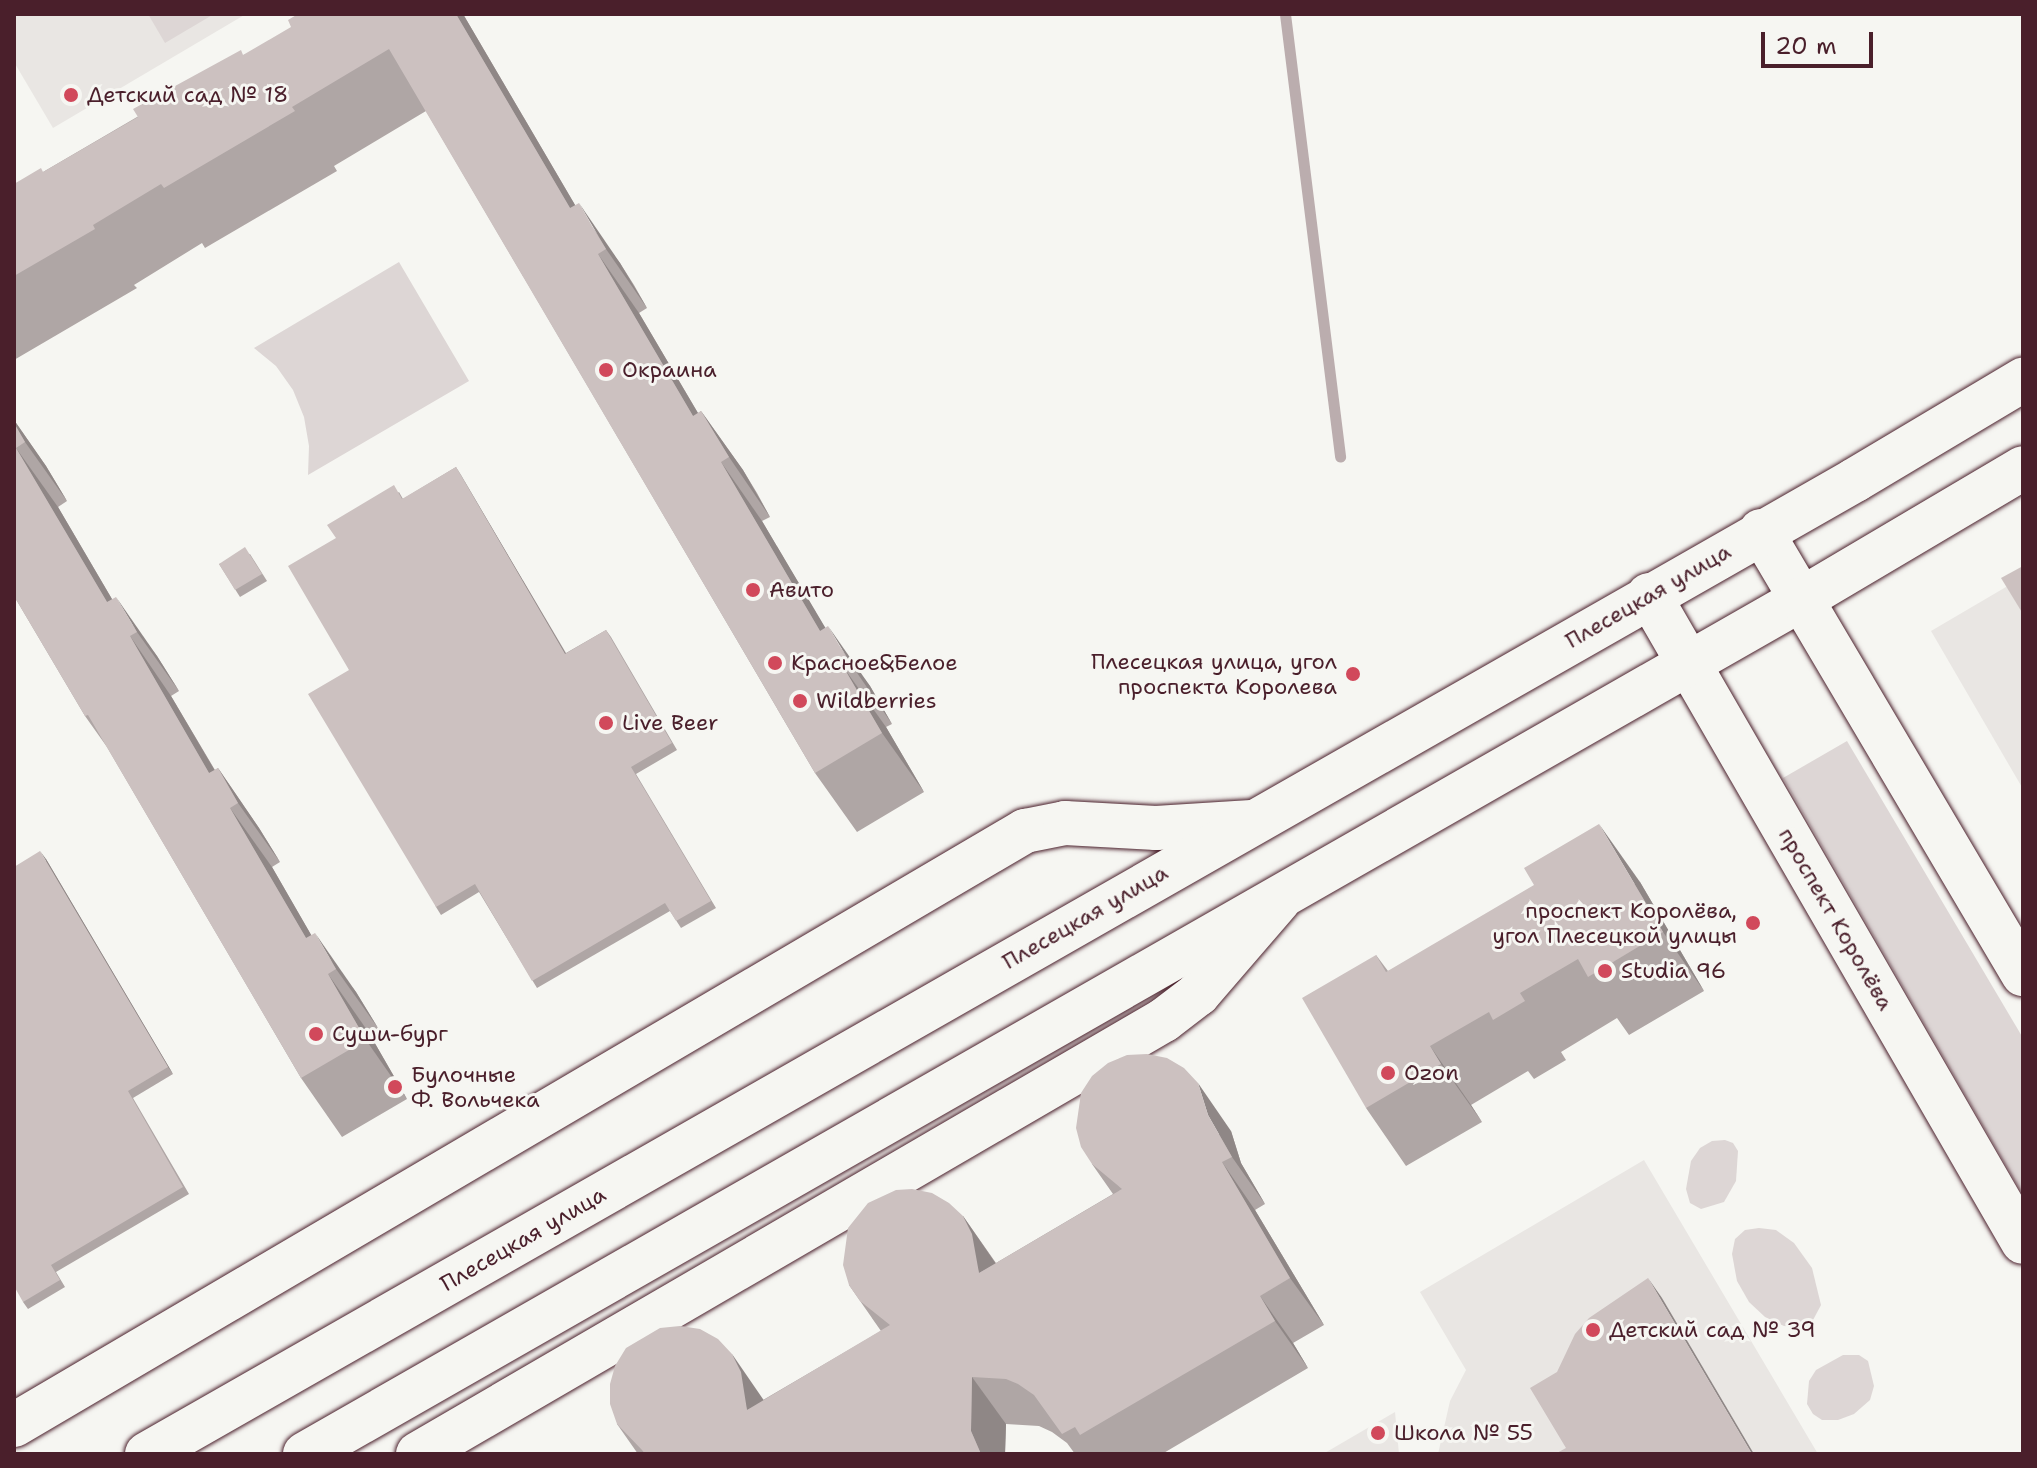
<!DOCTYPE html>
<html>
<head>
<meta charset="utf-8">
<style>
	body { margin:0 }
	#map { position:relative; width:2037px; height:1468px; overflow:hidden; background:#f6f6f2; font-family:"Shantell Sans",sans-serif }
	div>[style] { position:absolute }
	[style*='--x'] { left:calc(var(--x)*1px); top:calc(var(--y)*1px); width:calc(var(--w)*1px); rotate:calc(var(--a)*1deg) }
	.built>* { inset:0; background:#e9e6e3 }
	.green>* { inset:0; background:#ddd6d5 }
	.stream>* { height:11px; margin:-5.5px; padding:0 5.5px; transform-origin:5.5px; border-radius:5.5px; background:#bbadae }
	.roads { filter:drop-shadow(0 0 2px #4a1f2b) drop-shadow(0 0 2px #4a1f2b) }
	.minor>* { height:44px; margin:-22px; padding:0 22px; transform-origin:22px; border-radius:22px; background:#f6f6f2 }
	.major>* { height:44px; margin:-22px; padding:0 22px; transform-origin:22px; border-radius:22px; background:#f6f6f2 }
	.wall>* { inset:0; background:#afa6a5 }
	.shaded-wall>* { inset:0; background:#8f8786 }
	.building>* { inset:0; background:#ccc1c0 }
	.dots>* { width:22px; height:22px; translate:-50% -50%; box-sizing:border-box; border:4px solid #f6f6f2; border-radius:50% }
	span { translate:-50% -50%; white-space:nowrap; text-align:center; line-height:1.15; -webkit-text-stroke:6px #f6f6f2; paint-order:stroke }
	.poi-label { font-size:22px; color:#4a1f2b }
	.left { translate:0 -50%; text-align:left }
	.right { translate:-100% -50%; text-align:right }
	.street-label { font-size:22px; color:#4a1f2b }
	.frame { position:absolute; inset:0; border:16px solid #4a1f2b; pointer-events:none }
	.scale { position:absolute; left:1761px; top:32px; width:112px; height:36px; box-sizing:border-box; border:4px solid #4a1f2b; border-top:0; padding-left:10px; font-size:24px; line-height:28px; white-space:nowrap; color:#4a1f2b; -webkit-text-stroke:6px #f6f6f2; paint-order:stroke }
</style>
</head>
<body>
<div id="map">
	<div class="built">
		<i style="clip-path:polygon(14px 14px,246px 14px,53px 128px,14px 62px)"></i>
		<i style="clip-path:polygon(2023px 577px,2023px 789px,1931px 631px)"></i>
		<i style="clip-path:polygon(1644px 1160px,1818px 1454px,1438px 1454px,1450px 1401px,1466px 1370px,1420px 1292px)"></i>
		<i style="clip-path:polygon(1395px 1412px,1399px 1454px,1323px 1454px)"></i>
	</div>
	<div class="green">
		<i style="clip-path:polygon(148px 14px,214px 14px,165px 43px)"></i>
		<i style="clip-path:polygon(399px 262px,469px 381px,308px 475px,309px 446px,304px 417px,293px 390px,276px 366px,254px 348px)"></i>
		<i style="clip-path:polygon(1847px 741px,2023px 1038px,2023px 1195px,1783px 778px)"></i>
		<i style="clip-path:polygon(1725px 1140px,1733px 1143px,1738px 1151px,1736px 1181px,1724px 1202px,1701px 1209px,1690px 1203px,1686px 1189px,1691px 1161px,1700px 1148px,1712px 1141px)"></i>
		<i style="clip-path:polygon(1759px 1228px,1776px 1230px,1794px 1243px,1812px 1268px,1821px 1305px,1812px 1322px,1799px 1327px,1784px 1326px,1765px 1317px,1749px 1302px,1737px 1281px,1732px 1254px,1735px 1239px,1745px 1230px)"></i>
		<i style="clip-path:polygon(1843px 1355px,1859px 1355px,1868px 1361px,1874px 1386px,1870px 1400px,1854px 1414px,1838px 1420px,1822px 1420px,1813px 1414px,1807px 1404px,1809px 1381px,1816px 1370px)"></i>
	</div>
	<div class="stream">
		<i style="--x:1285;--y:14;--w:446;--a:82.9"></i>
	</div>
	<div class="roads">
		<div class="minor">
			<i style="--x:1761;--y:531;--w:515;--a:59.4"></i>
			<i style="--x:1649;--y:595;--w:747;--a:59.97"></i>
			<i style="--x:14;--y:1425;--w:1173;--a:-30.44"></i>
			<i style="--x:1025;--y:831;--w:41;--a:-11.3"></i>
			<i style="--x:1065;--y:823;--w:91;--a:3.1"></i>
			<i style="--x:1156;--y:828;--w:96;--a:-3.6"></i>
			<i style="--x:418;--y:1454;--w:863;--a:-30.19"></i>
			<i style="--x:1164;--y:1020;--w:43;--a:-37.4"></i>
			<i style="--x:1198;--y:994;--w:124;--a:-49.2"></i>
		</div>
		<div class="major">
			<i style="--x:147;--y:1454;--w:1966;--a:-29.69"></i>
			<i style="--x:1855;--y:480;--w:196;--a:-30.8"></i>
			<i style="--x:305;--y:1454;--w:1722;--a:-29.74"></i>
			<i style="--x:1800;--y:600;--w:259;--a:-30.6"></i>
		</div>
	</div>
	<div class="wall">
		<i style="clip-path:polygon(463px 14px,575px 205px,620px 263px,634px 285px,647px 308px,639px 313px,698px 413px,701px 411px,743px 470px,757px 493px,770px 517px,762px 521px,825px 628px,870px 686px,892px 724px,886px 727px,924px 792px,857px 832px,815px 773px,426px 111px,334px 166px,337px 171px,205px 248px,202px 243px,134px 285px,137px 288px,14px 360px,14px 184px,43px 172px,243px 55px)"></i>
		<i style="clip-path:polygon(14px 420px,46px 466px,67px 501px,58px 507px,112px 599px,157px 656px,179px 691px,171px 696px,215px 770px,218px 768px,259px 828px,280px 862px,272px 867px,311px 935px,356px 992px,378px 1028px,369px 1033px,407px 1099px,342px 1137px,301px 1078px,107px 747px,85px 716px,14px 596px)"></i>
		<i style="clip-path:polygon(456px 467px,566px 653px,606px 630px,611px 637px,677px 750px,636px 774px,716px 908px,681px 928px,670px 911px,537px 988px,479px 892px,441px 915px,436px 907px,349px 670px,336px 538px,399px 492px,403px 499px)"></i>
		<i style="clip-path:polygon(250px 554px,267px 581px,240px 597px,219px 564px)"></i>
		<i style="clip-path:polygon(46px 859px,173px 1074px,133px 1098px,189px 1194px,56px 1272px,65px 1287px,28px 1309px,23px 1302px)"></i>
		<i style="clip-path:polygon(1640px 882px,1704px 991px,1629px 1035px,1617px 1018px,1561px 1052px,1566px 1060px,1534px 1079px,1528px 1071px,1471px 1105px,1482px 1122px,1406px 1166px,1366px 1108px,1376px 955px,1388px 971px)"></i>
		<i style="clip-path:polygon(1231px 1131px,1241px 1163px,1265px 1204px,1255px 1210px,1324px 1325px,1293px 1343px,1308px 1368px,1162px 1454px,1075px 1454px,1067px 1443px,1052px 1432px,1039px 1426px,1006px 1424px,1005px 1454px,638px 1454px,617px 1424px,763px 1400px,881px 1331px,849px 1285px,963px 1216px,996px 1263px,1113px 1194px,1092px 1164px)"></i>
	</div>
	<div class="shaded-wall">
		<i style="clip-path:polygon(456px 14px,463px 14px,602px 251px,570px 208px)"></i>
		<i style="clip-path:polygon(579px 203px,620px 263px,647px 308px,606px 249px)"></i>
		<i style="clip-path:polygon(598px 254px,639px 313px,725px 459px,693px 416px)"></i>
		<i style="clip-path:polygon(701px 411px,743px 470px,770px 517px,729px 457px)"></i>
		<i style="clip-path:polygon(14px 420px,46px 466px,67px 501px,25px 442px,14px 423px)"></i>
		<i style="clip-path:polygon(16px 448px,58px 507px,133px 635px,107px 602px)"></i>
		<i style="clip-path:polygon(721px 462px,762px 521px,848px 666px,820px 631px)"></i>
		<i style="clip-path:polygon(456px 467px,461px 475px,570px 661px,565px 654px)"></i>
		<i style="clip-path:polygon(116px 597px,157px 656px,179px 691px,137px 632px)"></i>
		<i style="clip-path:polygon(828px 626px,870px 686px,892px 724px,851px 664px)"></i>
		<i style="clip-path:polygon(130px 636px,171px 696px,235px 805px,209px 773px)"></i>
		<i style="clip-path:polygon(844px 668px,886px 727px,924px 792px,882px 733px)"></i>
		<i style="clip-path:polygon(218px 768px,259px 828px,280px 862px,238px 803px)"></i>
		<i style="clip-path:polygon(230px 808px,272px 867px,332px 971px,306px 938px)"></i>
		<i style="clip-path:polygon(1599px 824px,1640px 882px,1704px 991px,1663px 932px)"></i>
		<i style="clip-path:polygon(40px 851px,46px 859px,173px 1074px,168px 1067px)"></i>
		<i style="clip-path:polygon(315px 933px,356px 992px,378px 1028px,336px 969px)"></i>
		<i style="clip-path:polygon(328px 974px,369px 1033px,407px 1099px,366px 1040px)"></i>
		<i style="clip-path:polygon(1430px 1046px,1471px 1105px,1482px 1122px,1441px 1064px)"></i>
		<i style="clip-path:polygon(1198px 1083px,1231px 1131px,1241px 1163px,1265px 1204px,1232px 1157px,1208px 1115px)"></i>
		<i style="clip-path:polygon(1222px 1162px,1255px 1210px,1324px 1325px,1290px 1278px)"></i>
		<i style="clip-path:polygon(963px 1216px,996px 1264px,979px 1273px)"></i>
		<i style="clip-path:polygon(1648px 1278px,1662px 1298px,1754px 1454px,1752px 1454px)"></i>
		<i style="clip-path:polygon(1260px 1296px,1293px 1343px,1308px 1368px,1275px 1321px)"></i>
		<i style="clip-path:polygon(732px 1354px,765px 1402px,747px 1410px)"></i>
		<i style="clip-path:polygon(972px 1377px,1006px 1424px,1005px 1454px,981px 1454px,971px 1431px)"></i>
	</div>
	<div class="building">
		<i style="clip-path:polygon(298px 14px,456px 14px,570px 208px,579px 203px,592px 226px,606px 249px,598px 254px,693px 416px,701px 411px,729px 457px,721px 462px,820px 631px,828px 626px,839px 645px,851px 664px,844px 668px,882px 733px,815px 773px,389px 49px,292px 107px,295px 111px,164px 188px,161px 184px,93px 225px,95px 229px,14px 276px,14px 184px,41px 168px,43px 172px,138px 117px,133px 109px,241px 50px,243px 55px,291px 27px,288px 20px)"></i>
		<i style="clip-path:polygon(14px 423px,25px 442px,16px 448px,107px 602px,116px 597px,137px 632px,130px 636px,209px 773px,218px 768px,238px 803px,230px 808px,306px 938px,315px 933px,336px 969px,328px 974px,366px 1040px,301px 1078px,88px 715px,85px 716px,14px 596px)"></i>
		<i style="clip-path:polygon(456px 467px,565px 654px,606px 630px,672px 743px,631px 767px,711px 901px,676px 921px,665px 903px,532px 981px,475px 884px,436px 907px,308px 694px,349px 670px,288px 566px,336px 538px,327px 525px,394px 485px,402px 499px)"></i>
		<i style="clip-path:polygon(245px 547px,262px 574px,235px 590px,219px 564px)"></i>
		<i style="clip-path:polygon(2023px 566px,2023px 614px,2001px 578px)"></i>
		<i style="clip-path:polygon(1599px 824px,1663px 932px,1588px 977px,1578px 959px,1520px 993px,1525px 1001px,1493px 1020px,1489px 1012px,1430px 1046px,1441px 1064px,1366px 1108px,1302px 998px,1376px 955px,1386px 972px,1534px 885px,1524px 868px)"></i>
		<i style="clip-path:polygon(40px 851px,168px 1067px,128px 1091px,183px 1187px,51px 1265px,60px 1280px,23px 1302px,14px 1286px,14px 867px)"></i>
		<i style="clip-path:polygon(1147px 1054px,1167px 1058px,1184px 1068px,1198px 1083px,1208px 1115px,1232px 1157px,1222px 1162px,1290px 1278px,1260px 1296px,1275px 1321px,1080px 1435px,1075px 1427px,1062px 1434px,1034px 1395px,1018px 1384px,1006px 1379px,972px 1377px,971px 1431px,981px 1454px,645px 1454px,642px 1450px,617px 1424px,610px 1404px,610px 1384px,615px 1366px,626px 1348px,660px 1328px,680px 1326px,700px 1329px,718px 1339px,732px 1354px,741px 1372px,747px 1410px,890px 1325px,860px 1301px,849px 1285px,843px 1265px,848px 1228px,868px 1203px,896px 1190px,912px 1189px,932px 1193px,949px 1203px,963px 1216px,972px 1234px,979px 1273px,1122px 1189px,1092px 1164px,1081px 1147px,1076px 1128px,1081px 1093px,1092px 1076px,1108px 1063px,1127px 1055px)"></i>
		<i style="clip-path:polygon(1648px 1278px,1752px 1454px,1555px 1454px,1566px 1448px,1530px 1388px,1557px 1372px,1575px 1334px,1589px 1318px)"></i>
	</div>
	<div class="dots">
		<i style="left:71px;top:95px;background:#d1495b"></i>
		<i style="left:606px;top:370px;background:#d1495b"></i>
		<i style="left:753px;top:590px;background:#d1495b"></i>
		<i style="left:775px;top:663px;background:#d1495b"></i>
		<i style="left:1353px;top:674px;background:#d1495b"></i>
		<i style="left:800px;top:701px;background:#d1495b"></i>
		<i style="left:606px;top:723px;background:#d1495b"></i>
		<i style="left:1753px;top:923px;background:#d1495b"></i>
		<i style="left:1605px;top:971px;background:#d1495b"></i>
		<i style="left:316px;top:1034px;background:#d1495b"></i>
		<i style="left:1388px;top:1073px;background:#d1495b"></i>
		<i style="left:395px;top:1087px;background:#d1495b"></i>
		<i style="left:1593px;top:1330px;background:#d1495b"></i>
		<i style="left:1378px;top:1433px;background:#d1495b"></i>
	</div>
	<div class="poi-label">
		<span class="left" style="left:87px;top:95px">Детский сад № 18</span>
		<span class="left" style="left:622px;top:370px">Окраина</span>
		<span class="left" style="left:769px;top:590px">Авито</span>
		<span class="right" style="left:1337px;top:674px">Плесецкая улица, угол<br>проспекта Королева</span>
		<span class="left" style="left:791px;top:663px">Красное&amp;Белое</span>
		<span class="left" style="left:816px;top:701px">Wildberries</span>
		<span class="left" style="left:622px;top:723px">Live Beer</span>
		<span class="right" style="left:1737px;top:923px">проспект Королёва,<br>угол Плесецкой улицы</span>
		<span class="left" style="left:1621px;top:971px">Studia 96</span>
		<span class="left" style="left:332px;top:1034px">Суши-бург</span>
		<span class="left" style="left:1404px;top:1073px">Ozon</span>
		<span class="left" style="left:411px;top:1087px">Булочные<br>Ф. Вольчека</span>
		<span class="left" style="left:1609px;top:1330px">Детский сад № 39</span>
		<span class="left" style="left:1394px;top:1433px">Школа № 55</span>
	</div>
	<div class="street-label">
		<span style="left:1648px;top:596px;rotate:-30deg">Плесецкая улица</span>
		<span style="left:1085px;top:917px;rotate:-30deg">Плесецкая улица</span>
		<span style="left:1836px;top:919px;rotate:60deg">проспект Королёва</span>
		<span style="left:523px;top:1239px;rotate:-30deg">Плесецкая улица</span>
	</div>
	<div class="frame"></div>
	<div class="scale">20 m</div>
</div>
</body>
</html>
